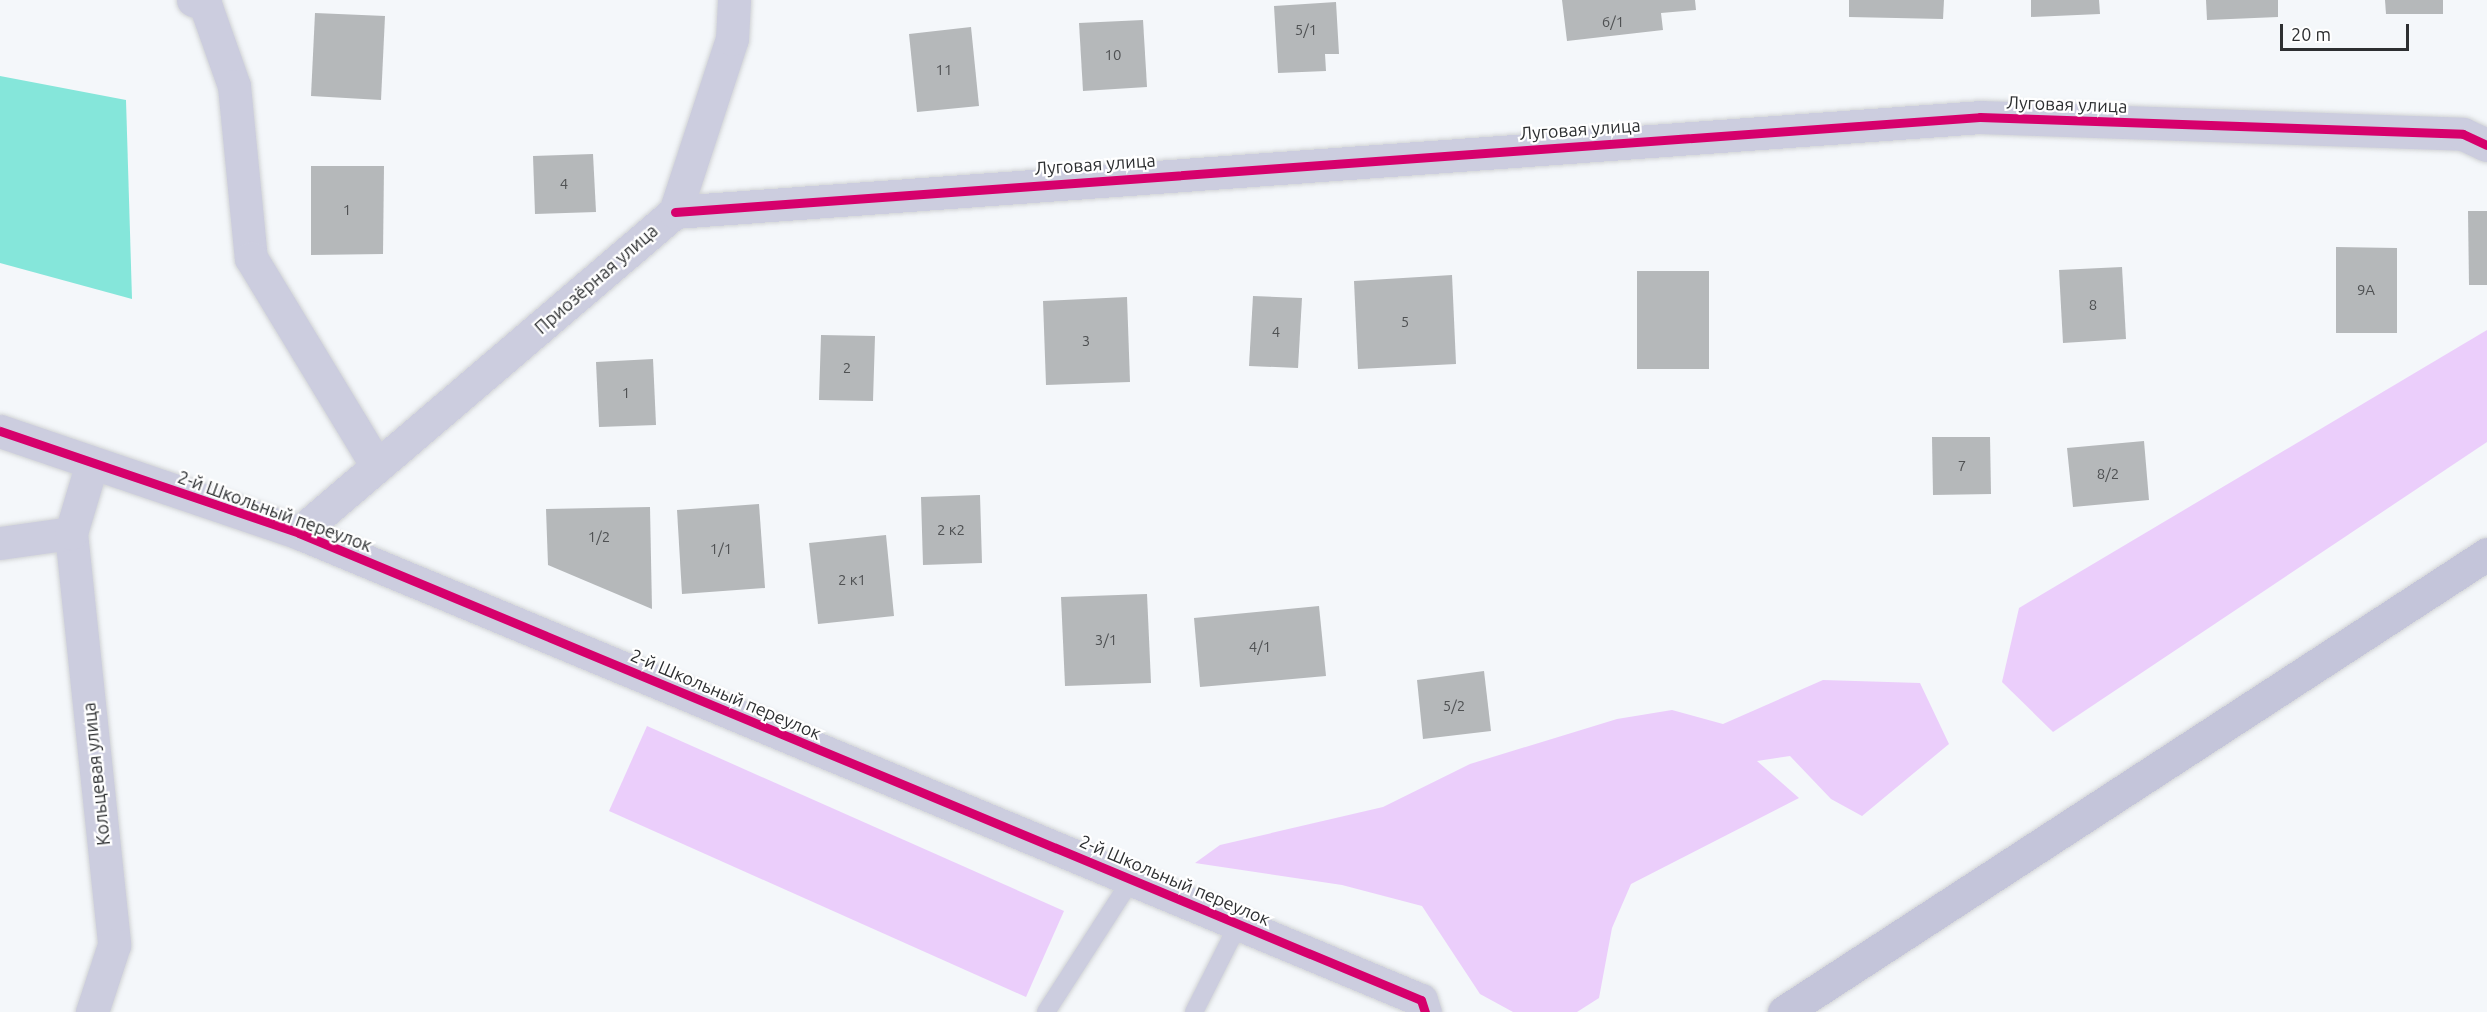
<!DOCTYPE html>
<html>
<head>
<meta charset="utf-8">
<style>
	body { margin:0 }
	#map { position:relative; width:2487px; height:1012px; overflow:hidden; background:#f4f7fa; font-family:Ubuntu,sans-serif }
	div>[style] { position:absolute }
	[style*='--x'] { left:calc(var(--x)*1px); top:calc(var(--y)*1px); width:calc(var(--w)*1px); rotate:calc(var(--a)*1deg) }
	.forest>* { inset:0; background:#ebcefb }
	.water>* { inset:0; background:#85e6da }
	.building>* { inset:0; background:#b5b8ba }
	.roads { filter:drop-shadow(0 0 2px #d1d3d5) drop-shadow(0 0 2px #d1d3d5) }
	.service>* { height:18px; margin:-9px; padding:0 9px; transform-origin:9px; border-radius:9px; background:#cccddf }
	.minor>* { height:33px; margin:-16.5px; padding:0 16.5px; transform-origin:16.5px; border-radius:16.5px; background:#cccddf }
	.secondary>* { height:33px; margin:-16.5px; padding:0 16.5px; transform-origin:16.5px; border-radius:16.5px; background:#c4c5da }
	.cycleway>* { height:9px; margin:-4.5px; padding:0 4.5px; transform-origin:4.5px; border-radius:4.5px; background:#d6006c }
	span { translate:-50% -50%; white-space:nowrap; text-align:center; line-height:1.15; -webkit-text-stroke:4.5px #fff; paint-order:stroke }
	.number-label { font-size:15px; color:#4f5153 }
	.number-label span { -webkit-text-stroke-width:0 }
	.street-label { font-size:18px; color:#2d2f31 }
	.scale { position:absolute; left:2280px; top:24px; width:129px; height:27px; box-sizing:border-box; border:3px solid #2d2f31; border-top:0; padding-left:8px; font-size:18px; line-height:21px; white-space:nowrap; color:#2d2f31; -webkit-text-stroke:4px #fff; paint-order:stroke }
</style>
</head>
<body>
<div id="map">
	<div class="forest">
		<i style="clip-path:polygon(2487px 330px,2487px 442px,2053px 732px,2002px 682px,2019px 608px)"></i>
		<i style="clip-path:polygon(1823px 680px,1920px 683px,1949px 744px,1862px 816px,1831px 799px,1790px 756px,1757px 761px,1799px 798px,1631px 884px,1612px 928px,1599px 998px,1577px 1012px,1513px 1012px,1480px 994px,1422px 906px,1342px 885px,1195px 863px,1220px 845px,1383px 807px,1470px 764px,1617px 719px,1672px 710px,1723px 724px)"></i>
		<i style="clip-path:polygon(647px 726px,1064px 911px,1026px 997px,609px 811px)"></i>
	</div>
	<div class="water">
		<i style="clip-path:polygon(0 76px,126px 100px,132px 299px,0 263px)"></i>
	</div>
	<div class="building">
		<i style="clip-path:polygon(1562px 0,1695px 0,1696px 10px,1661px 13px,1663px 30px,1567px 41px)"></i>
		<i style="clip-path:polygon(1849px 0,1944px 0,1943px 19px,1849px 17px)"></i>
		<i style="clip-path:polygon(2031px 0,2099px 0,2100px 14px,2031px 17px)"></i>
		<i style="clip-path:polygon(2206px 0,2278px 0,2278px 17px,2207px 20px)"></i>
		<i style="clip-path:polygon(2385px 0,2443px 0,2443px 14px,2386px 14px)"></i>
		<i style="clip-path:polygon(1336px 2px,1339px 54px,1325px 54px,1326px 71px,1278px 73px,1274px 6px)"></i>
		<i style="clip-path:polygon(315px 13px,385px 16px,381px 100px,311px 96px)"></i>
		<i style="clip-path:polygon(1143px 20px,1147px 87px,1083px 91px,1079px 23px)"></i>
		<i style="clip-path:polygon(971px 27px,979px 106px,917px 112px,909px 34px)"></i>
		<i style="clip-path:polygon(593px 154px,596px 212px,535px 214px,533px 156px)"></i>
		<i style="clip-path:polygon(311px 166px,384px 166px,383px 254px,311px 255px)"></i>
		<i style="clip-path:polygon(2468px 211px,2487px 211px,2487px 285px,2469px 285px)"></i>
		<i style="clip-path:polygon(2336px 247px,2397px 248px,2397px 333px,2336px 333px)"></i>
		<i style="clip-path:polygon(2122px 267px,2126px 339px,2063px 343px,2059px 270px)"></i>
		<i style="clip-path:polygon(1637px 271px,1709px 271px,1709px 369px,1637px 369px)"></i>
		<i style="clip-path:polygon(1452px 275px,1456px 364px,1358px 369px,1354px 281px)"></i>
		<i style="clip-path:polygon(1253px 296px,1302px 298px,1298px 368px,1249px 366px)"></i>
		<i style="clip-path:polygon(1127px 297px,1130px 382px,1046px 385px,1043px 301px)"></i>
		<i style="clip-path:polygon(821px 335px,875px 336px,873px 401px,819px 400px)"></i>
		<i style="clip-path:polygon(653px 359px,656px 425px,599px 427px,596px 362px)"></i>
		<i style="clip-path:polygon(1932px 437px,1990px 437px,1991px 494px,1933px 495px)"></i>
		<i style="clip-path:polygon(2144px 441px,2149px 500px,2073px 507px,2067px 448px)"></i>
		<i style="clip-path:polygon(980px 495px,982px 563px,923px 565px,921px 497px)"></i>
		<i style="clip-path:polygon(759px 504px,765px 588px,682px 594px,677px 510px)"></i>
		<i style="clip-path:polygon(650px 507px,652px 609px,548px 565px,546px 509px)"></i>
		<i style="clip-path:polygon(886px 535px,894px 616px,818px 624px,809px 543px)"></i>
		<i style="clip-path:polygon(1147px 594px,1151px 683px,1065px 686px,1061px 597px)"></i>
		<i style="clip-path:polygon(1319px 606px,1326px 676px,1200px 687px,1194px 618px)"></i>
		<i style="clip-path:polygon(1484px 671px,1491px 731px,1423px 739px,1417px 680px)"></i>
	</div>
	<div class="roads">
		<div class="service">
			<i style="--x:1046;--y:1012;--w:157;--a:-57.2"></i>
			<i style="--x:1194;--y:1012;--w:97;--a:-63.2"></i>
		</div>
		<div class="minor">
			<i style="--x:193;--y:0;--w:13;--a:18"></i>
			<i style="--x:205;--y:4;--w:87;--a:70.5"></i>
			<i style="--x:234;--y:86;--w:173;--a:84.4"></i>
			<i style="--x:251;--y:258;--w:243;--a:58.8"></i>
			<i style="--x:675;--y:212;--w:1308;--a:-4.16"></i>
			<i style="--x:1980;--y:117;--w:483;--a:2"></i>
			<i style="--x:2463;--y:134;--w:26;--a:25"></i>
			<i style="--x:0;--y:431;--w:316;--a:18.8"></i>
			<i style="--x:299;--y:533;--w:1215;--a:22.6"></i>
			<i style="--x:1421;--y:1000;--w:13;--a:72"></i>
			<i style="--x:71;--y:533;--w:414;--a:84"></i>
			<i style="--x:114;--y:945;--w:71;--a:108.2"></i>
			<i style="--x:299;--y:533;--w:494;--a:-40.5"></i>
			<i style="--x:675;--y:212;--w:182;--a:-71.8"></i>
			<i style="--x:732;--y:39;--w:39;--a:-87"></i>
			<i style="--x:0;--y:543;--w:72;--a:-8"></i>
			<i style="--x:71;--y:533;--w:73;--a:-73.3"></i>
		</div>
		<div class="secondary">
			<i style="--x:1784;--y:1012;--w:839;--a:-33.08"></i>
		</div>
	</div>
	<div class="cycleway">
		<i style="--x:675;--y:212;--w:1308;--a:-4.16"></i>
		<i style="--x:1980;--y:117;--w:483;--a:2"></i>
		<i style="--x:2463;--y:134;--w:26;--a:25"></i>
		<i style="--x:0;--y:431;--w:316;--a:18.8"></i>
		<i style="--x:299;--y:533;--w:1215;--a:22.6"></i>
		<i style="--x:1421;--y:1000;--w:13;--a:72"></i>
	</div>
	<div class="number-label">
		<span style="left:1613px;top:22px">6/1</span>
		<span style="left:1306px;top:30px">5/1</span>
		<span style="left:1113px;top:55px">10</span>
		<span style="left:944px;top:70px">11</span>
		<span style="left:564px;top:184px">4</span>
		<span style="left:347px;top:210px">1</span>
		<span style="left:2366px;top:290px">9А</span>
		<span style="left:2093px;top:305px">8</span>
		<span style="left:1405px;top:322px">5</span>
		<span style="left:1276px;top:332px">4</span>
		<span style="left:1086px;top:341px">3</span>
		<span style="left:847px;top:368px">2</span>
		<span style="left:626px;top:393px">1</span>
		<span style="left:1962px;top:466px">7</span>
		<span style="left:2108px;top:474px">8/2</span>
		<span style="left:951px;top:530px">2 к2</span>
		<span style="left:599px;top:537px">1/2</span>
		<span style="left:721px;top:549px">1/1</span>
		<span style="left:852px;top:580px">2 к1</span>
		<span style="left:1106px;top:640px">3/1</span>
		<span style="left:1260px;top:647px">4/1</span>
		<span style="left:1454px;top:706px">5/2</span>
	</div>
	<div class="street-label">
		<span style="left:2067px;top:104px;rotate:2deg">Луговая улица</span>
		<span style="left:1580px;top:129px;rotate:-4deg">Луговая улица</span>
		<span style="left:1095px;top:164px;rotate:-4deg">Луговая улица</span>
		<span style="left:596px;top:279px;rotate:-41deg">Приозёрная улица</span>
		<span style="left:275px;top:511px;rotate:20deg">2-й Школьный переулок</span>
		<span style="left:726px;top:694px;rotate:23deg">2-й Школьный переулок</span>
		<span style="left:96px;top:774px;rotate:-96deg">Кольцевая улица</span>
		<span style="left:1175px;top:880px;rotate:23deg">2-й Школьный переулок</span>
	</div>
	<div class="scale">20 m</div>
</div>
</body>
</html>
